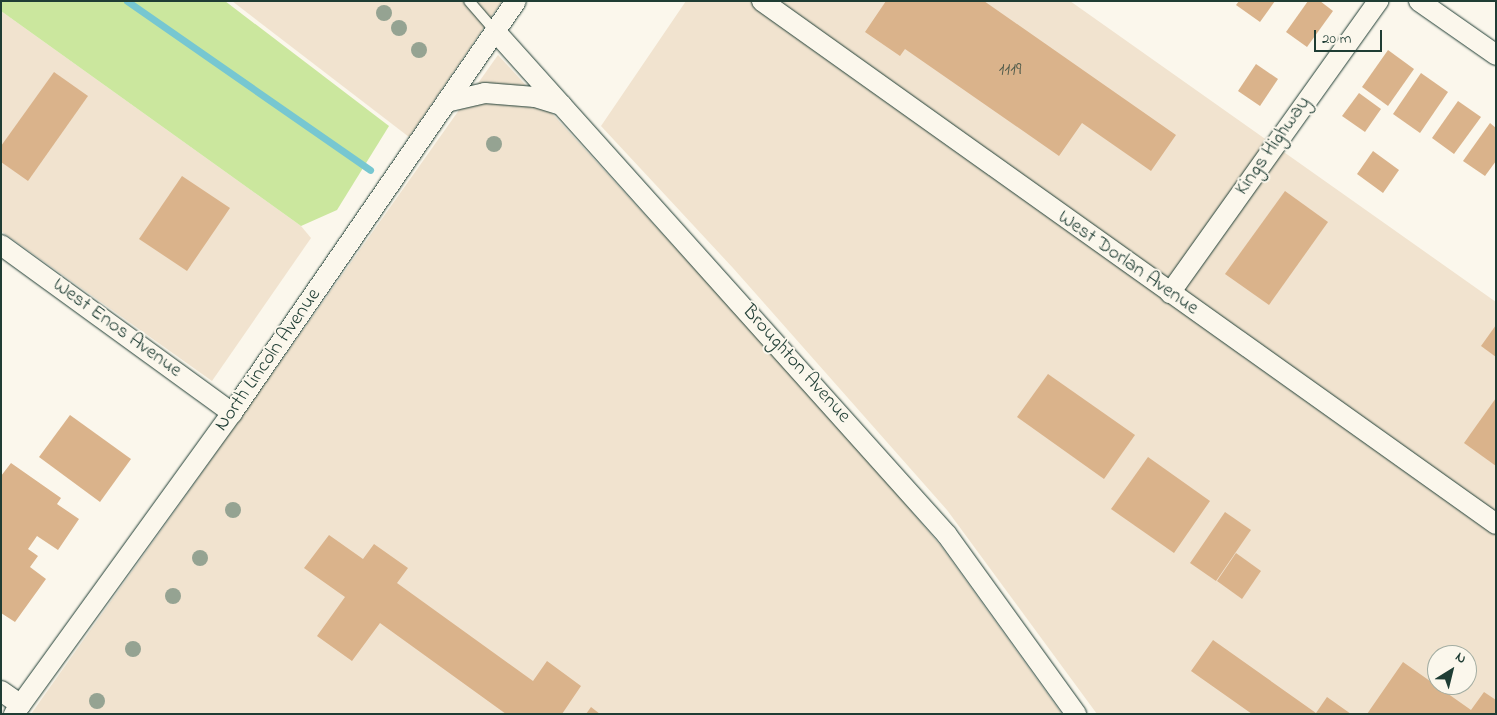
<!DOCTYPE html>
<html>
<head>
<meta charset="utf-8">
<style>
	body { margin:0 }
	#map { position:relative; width:1497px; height:715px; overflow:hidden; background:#fbf7ec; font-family:"Indie Flower",sans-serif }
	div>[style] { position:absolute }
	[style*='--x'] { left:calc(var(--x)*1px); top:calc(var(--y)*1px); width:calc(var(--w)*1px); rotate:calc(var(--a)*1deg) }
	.built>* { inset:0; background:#f1e3cf }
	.green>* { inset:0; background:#cbe79e }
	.stream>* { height:7px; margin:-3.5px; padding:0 3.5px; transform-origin:3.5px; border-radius:3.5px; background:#77c7d1 }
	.building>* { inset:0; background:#dab38b }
	.roads { filter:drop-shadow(0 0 1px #1f3d34) drop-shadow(0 0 1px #1f3d34) }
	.service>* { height:10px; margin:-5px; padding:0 5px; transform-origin:5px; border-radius:5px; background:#fbf7ec }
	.minor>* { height:20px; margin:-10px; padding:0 10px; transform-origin:10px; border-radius:10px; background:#fbf7ec }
	.trees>* { width:16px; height:16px; margin:-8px; border-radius:50%; background:#95a392 }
	span { translate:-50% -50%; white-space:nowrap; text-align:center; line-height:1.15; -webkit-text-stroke:4px #fbf7ec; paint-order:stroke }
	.number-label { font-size:18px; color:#4e5a4a }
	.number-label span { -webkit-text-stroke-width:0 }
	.street-label { font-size:20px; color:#1f3d34 }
	.frame { position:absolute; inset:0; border:2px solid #1f3d34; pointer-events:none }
	.north { position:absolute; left:1427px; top:645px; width:50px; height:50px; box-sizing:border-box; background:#fbf7ec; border:1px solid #a3ada2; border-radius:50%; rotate:36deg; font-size:14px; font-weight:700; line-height:20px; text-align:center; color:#1f3d34 }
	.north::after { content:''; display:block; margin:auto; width:18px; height:22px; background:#1f3d34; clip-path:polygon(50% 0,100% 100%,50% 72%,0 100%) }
	.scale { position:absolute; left:1314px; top:30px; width:68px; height:22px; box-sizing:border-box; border:2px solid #1f3d34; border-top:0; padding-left:6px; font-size:15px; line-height:18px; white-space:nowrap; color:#1f3d34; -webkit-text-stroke:4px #fbf7ec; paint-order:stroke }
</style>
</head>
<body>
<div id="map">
	<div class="built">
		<i style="clip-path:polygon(232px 1px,502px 1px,409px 137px)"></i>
		<i style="clip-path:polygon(evenodd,686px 1px,1070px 1px,1496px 302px,1496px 714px,1097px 714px,947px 510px,733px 268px,601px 126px,686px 1px,1437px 655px,1467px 655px,1467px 685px,1437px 685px,1437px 655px)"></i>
		<i style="clip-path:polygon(1px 11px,301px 226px,311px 238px,212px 381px,1px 231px)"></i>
		<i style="clip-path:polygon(498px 55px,843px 430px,941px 546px,1062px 714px,31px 714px)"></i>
	</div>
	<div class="green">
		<i style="clip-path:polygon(1px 1px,225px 1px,389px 126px,337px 210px,301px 226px,1px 11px)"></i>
	</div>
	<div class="stream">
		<i style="--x:127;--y:1;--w:296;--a:34.8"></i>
	</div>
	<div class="building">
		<i style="clip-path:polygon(886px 1px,984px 1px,1176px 135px,1151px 171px,1082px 123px,1059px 156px,905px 49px,900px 56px,865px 32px)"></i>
		<i style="clip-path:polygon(1239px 1px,1275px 1px,1260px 22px,1236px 5px)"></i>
		<i style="clip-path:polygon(1308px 1px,1320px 1px,1333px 11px,1307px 47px,1286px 32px)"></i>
		<i style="clip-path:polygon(1388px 50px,1414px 69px,1388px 106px,1362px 87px)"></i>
		<i style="clip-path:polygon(1256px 64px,1278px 79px,1260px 106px,1238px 91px)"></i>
		<i style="clip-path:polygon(54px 72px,88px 96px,28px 181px,1px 162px,1px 146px)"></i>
		<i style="clip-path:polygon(1421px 73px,1448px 92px,1420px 133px,1393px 114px)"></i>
		<i style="clip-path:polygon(1359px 93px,1381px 109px,1365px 132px,1342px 116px)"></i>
		<i style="clip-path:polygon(1458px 101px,1481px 117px,1454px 154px,1432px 138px)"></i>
		<i style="clip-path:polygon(1490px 123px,1496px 128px,1496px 161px,1485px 176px,1463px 161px)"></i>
		<i style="clip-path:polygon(1373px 151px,1399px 170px,1383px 193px,1357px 174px)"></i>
		<i style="clip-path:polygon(182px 176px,230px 208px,187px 271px,139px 239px)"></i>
		<i style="clip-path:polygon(1285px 191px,1328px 222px,1269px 305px,1225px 274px)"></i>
		<i style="clip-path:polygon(1496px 325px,1496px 357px,1481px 346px)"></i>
		<i style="clip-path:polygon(1048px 374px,1135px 435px,1104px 479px,1017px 417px)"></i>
		<i style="clip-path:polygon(1496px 398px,1496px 466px,1464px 443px)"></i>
		<i style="clip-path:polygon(70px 415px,131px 459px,100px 502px,39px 457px)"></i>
		<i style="clip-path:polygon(1148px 457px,1210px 501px,1174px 553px,1111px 509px)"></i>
		<i style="clip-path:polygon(11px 463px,61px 498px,57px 504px,79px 519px,58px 550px,37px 536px,28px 549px,38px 556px,30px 567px,46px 579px,15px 622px,1px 613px,1px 476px)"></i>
		<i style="clip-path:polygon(1225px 512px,1251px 530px,1216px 581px,1190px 563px)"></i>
		<i style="clip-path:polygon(329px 535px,363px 559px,374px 544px,408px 568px,397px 583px,533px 681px,547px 661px,581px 686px,562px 714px,506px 714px,380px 623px,352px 661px,317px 636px,345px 597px,304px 568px)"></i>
		<i style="clip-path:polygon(1236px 553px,1261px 571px,1242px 599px,1217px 581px)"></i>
		<i style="clip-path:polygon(1213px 640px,1316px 713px,1327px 697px,1351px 714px,1252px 714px,1191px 671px)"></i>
		<i style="clip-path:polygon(1403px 662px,1471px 710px,1484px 692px,1496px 700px,1496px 714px,1367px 714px)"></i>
		<i style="clip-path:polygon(591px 707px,600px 714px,586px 714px)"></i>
	</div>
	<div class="roads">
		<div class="service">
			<i style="--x:469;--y:1;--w:40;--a:49"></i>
		</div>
		<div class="minor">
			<i style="--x:762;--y:1;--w:901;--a:35.47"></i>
			<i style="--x:1419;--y:1;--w:94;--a:35"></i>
			<i style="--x:495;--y:31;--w:677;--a:48.11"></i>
			<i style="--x:947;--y:535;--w:221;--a:54.2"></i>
			<i style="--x:446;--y:102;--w:40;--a:-13"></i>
			<i style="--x:485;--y:93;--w:50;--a:4.6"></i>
			<i style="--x:535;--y:97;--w:28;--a:17"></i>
			<i style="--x:1;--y:245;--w:286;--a:36"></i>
			<i style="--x:1170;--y:293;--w:359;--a:-54.5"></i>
			<i style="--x:1;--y:691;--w:24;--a:35"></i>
			<i style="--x:14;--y:714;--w:372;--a:-54.1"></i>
			<i style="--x:232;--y:413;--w:500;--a:-55.42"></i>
		</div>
	</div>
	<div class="trees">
		<i style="left:384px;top:13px"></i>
		<i style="left:399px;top:28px"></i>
		<i style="left:419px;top:50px"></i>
		<i style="left:494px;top:144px"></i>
		<i style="left:233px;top:510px"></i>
		<i style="left:200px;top:558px"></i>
		<i style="left:173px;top:596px"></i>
		<i style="left:133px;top:649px"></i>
		<i style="left:97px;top:701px"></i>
	</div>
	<div class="number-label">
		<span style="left:1010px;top:70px">1119</span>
	</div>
	<div class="street-label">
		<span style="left:1273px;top:146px;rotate:-55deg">Kings Highway</span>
		<span style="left:1128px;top:263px;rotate:35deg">West Dorlan Avenue</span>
		<span style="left:117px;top:328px;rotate:36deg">West Enos Avenue</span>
		<span style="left:268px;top:360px;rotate:-55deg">North Lincoln Avenue</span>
		<span style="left:796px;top:364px;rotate:48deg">Broughton Avenue</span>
	</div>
	<div class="frame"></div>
	<div class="north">N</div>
	<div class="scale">20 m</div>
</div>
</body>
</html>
